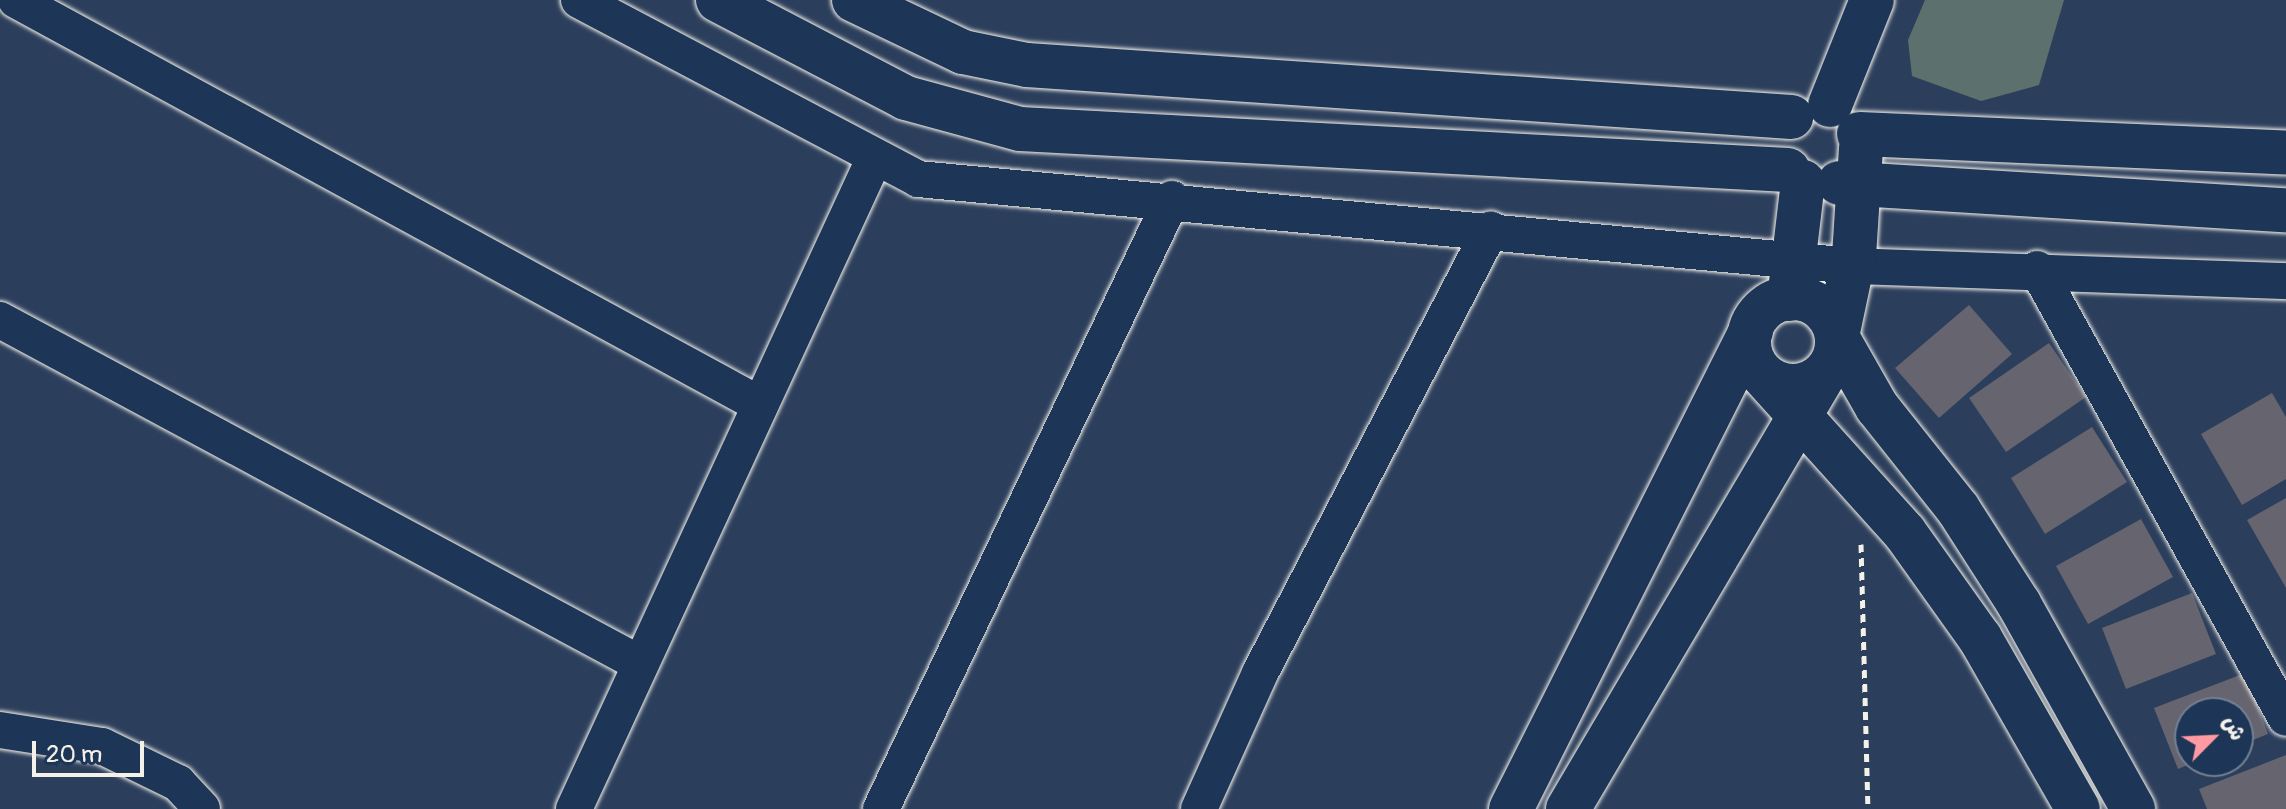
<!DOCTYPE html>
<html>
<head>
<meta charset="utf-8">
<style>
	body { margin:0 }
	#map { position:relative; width:2286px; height:809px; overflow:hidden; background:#2b3e5c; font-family:Pangolin,"Playpen Sans Arabic",sans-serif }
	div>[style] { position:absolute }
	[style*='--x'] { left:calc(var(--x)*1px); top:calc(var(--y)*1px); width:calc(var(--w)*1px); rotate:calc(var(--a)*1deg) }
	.green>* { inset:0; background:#5c716d }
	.building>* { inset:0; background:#65646f }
	.path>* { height:5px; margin-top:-2.5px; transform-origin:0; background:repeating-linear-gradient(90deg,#f4f1e8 0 8px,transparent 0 14px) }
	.roads { filter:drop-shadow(0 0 2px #f4f1e8) drop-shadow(0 0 2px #f4f1e8) }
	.minor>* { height:36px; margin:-18px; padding:0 18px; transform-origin:18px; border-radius:18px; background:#1d3557 }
	.tertiary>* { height:44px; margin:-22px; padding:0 22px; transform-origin:22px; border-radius:22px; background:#1d3557 }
	.tertiary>.ring { margin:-22px; padding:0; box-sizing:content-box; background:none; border:44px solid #1d3557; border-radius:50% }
	span { translate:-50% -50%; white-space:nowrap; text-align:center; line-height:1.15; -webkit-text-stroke:6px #1d3557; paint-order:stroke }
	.north { position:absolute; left:2174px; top:697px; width:80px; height:80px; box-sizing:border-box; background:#1d3557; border:2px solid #738091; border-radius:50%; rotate:66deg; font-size:22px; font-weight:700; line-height:32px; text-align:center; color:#f4f1e8 }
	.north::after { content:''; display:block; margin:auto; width:28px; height:36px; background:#ff9aa2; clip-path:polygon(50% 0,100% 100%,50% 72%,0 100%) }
	.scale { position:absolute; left:32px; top:741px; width:112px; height:36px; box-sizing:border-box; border:4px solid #f4f1e8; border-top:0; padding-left:10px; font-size:24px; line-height:28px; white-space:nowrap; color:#f4f1e8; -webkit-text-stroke:6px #1d3557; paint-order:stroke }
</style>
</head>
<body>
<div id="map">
	<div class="green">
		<i style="clip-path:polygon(1925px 0,2064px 0,2039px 85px,1981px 101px,1912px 76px,1908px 40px)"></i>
	</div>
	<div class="building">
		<i style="clip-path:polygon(1969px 305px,2012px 354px,1939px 418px,1895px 368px)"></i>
		<i style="clip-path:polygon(2049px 343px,2086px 397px,2006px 452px,1969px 398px)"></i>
		<i style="clip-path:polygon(2272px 393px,2286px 417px,2286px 479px,2242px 505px,2201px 434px)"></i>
		<i style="clip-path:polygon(2092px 427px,2127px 482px,2045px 534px,2011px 478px)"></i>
		<i style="clip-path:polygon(2286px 498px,2286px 588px,2247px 520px)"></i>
		<i style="clip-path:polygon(2141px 519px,2173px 577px,2088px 624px,2056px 566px)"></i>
		<i style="clip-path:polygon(2192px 593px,2216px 654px,2126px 689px,2102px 628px)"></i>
		<i style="clip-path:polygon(2245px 673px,2268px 734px,2238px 746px,2238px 713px,2190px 713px,2190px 761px,2197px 761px,2178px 769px,2154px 708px)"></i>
		<i style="clip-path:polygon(2286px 755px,2286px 809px,2207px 809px,2199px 789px)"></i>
	</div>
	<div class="path">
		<i style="--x:1861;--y:544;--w:265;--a:88.5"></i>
	</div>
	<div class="roads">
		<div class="minor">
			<i style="--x:16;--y:0;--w:843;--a:28.54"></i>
			<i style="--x:579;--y:0;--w:383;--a:27.8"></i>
			<i style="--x:918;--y:179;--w:938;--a:5.32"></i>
			<i style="--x:1852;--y:266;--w:434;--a:2"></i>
			<i style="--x:2037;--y:269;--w:513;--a:60.99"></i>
			<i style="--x:0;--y:320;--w:723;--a:28.23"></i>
			<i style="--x:0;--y:730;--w:103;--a:8.9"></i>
			<i style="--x:102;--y:746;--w:85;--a:26"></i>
			<i style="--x:178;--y:783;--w:35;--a:47"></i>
			<i style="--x:574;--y:809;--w:716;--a:-65.22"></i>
			<i style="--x:881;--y:809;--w:676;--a:-64.5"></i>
			<i style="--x:1199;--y:809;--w:149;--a:-65.8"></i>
			<i style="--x:1260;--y:673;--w:500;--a:-62.51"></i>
		</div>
		<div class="tertiary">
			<i style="--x:718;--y:0;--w:212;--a:27.5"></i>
			<i style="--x:906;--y:98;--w:118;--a:15.2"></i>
			<i style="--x:1020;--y:129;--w:769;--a:3.06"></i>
			<i style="--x:854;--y:0;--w:121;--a:25.5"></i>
			<i style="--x:963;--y:52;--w:65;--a:11.5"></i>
			<i style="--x:1027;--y:65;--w:766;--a:3.89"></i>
			<i style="--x:1830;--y:105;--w:113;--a:-68.2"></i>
			<i style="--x:1859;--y:134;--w:427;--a:2.5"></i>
			<i style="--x:1861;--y:148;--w:108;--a:93.7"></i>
			<i style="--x:1854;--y:256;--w:83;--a:101.9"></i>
			<i style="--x:1837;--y:337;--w:81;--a:60.3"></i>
			<i style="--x:1877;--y:407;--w:130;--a:51.5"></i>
			<i style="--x:1958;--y:509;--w:113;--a:57.3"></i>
			<i style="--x:2019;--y:604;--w:235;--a:60.9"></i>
			<i style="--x:1839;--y:183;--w:448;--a:3.5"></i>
			<i class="ring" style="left:1749px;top:298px;width:44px;height:44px"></i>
			<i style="--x:1789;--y:299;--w:118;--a:-83.2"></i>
			<i style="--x:1761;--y:373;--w:215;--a:48"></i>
			<i style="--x:1905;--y:533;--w:129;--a:54.5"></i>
			<i style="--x:1980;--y:638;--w:197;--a:60.2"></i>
			<i style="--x:1511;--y:809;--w:535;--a:-63.34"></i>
			<i style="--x:1568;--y:809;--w:506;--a:-59.48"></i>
		</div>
	</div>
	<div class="north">ش</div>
	<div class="scale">20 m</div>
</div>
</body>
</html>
